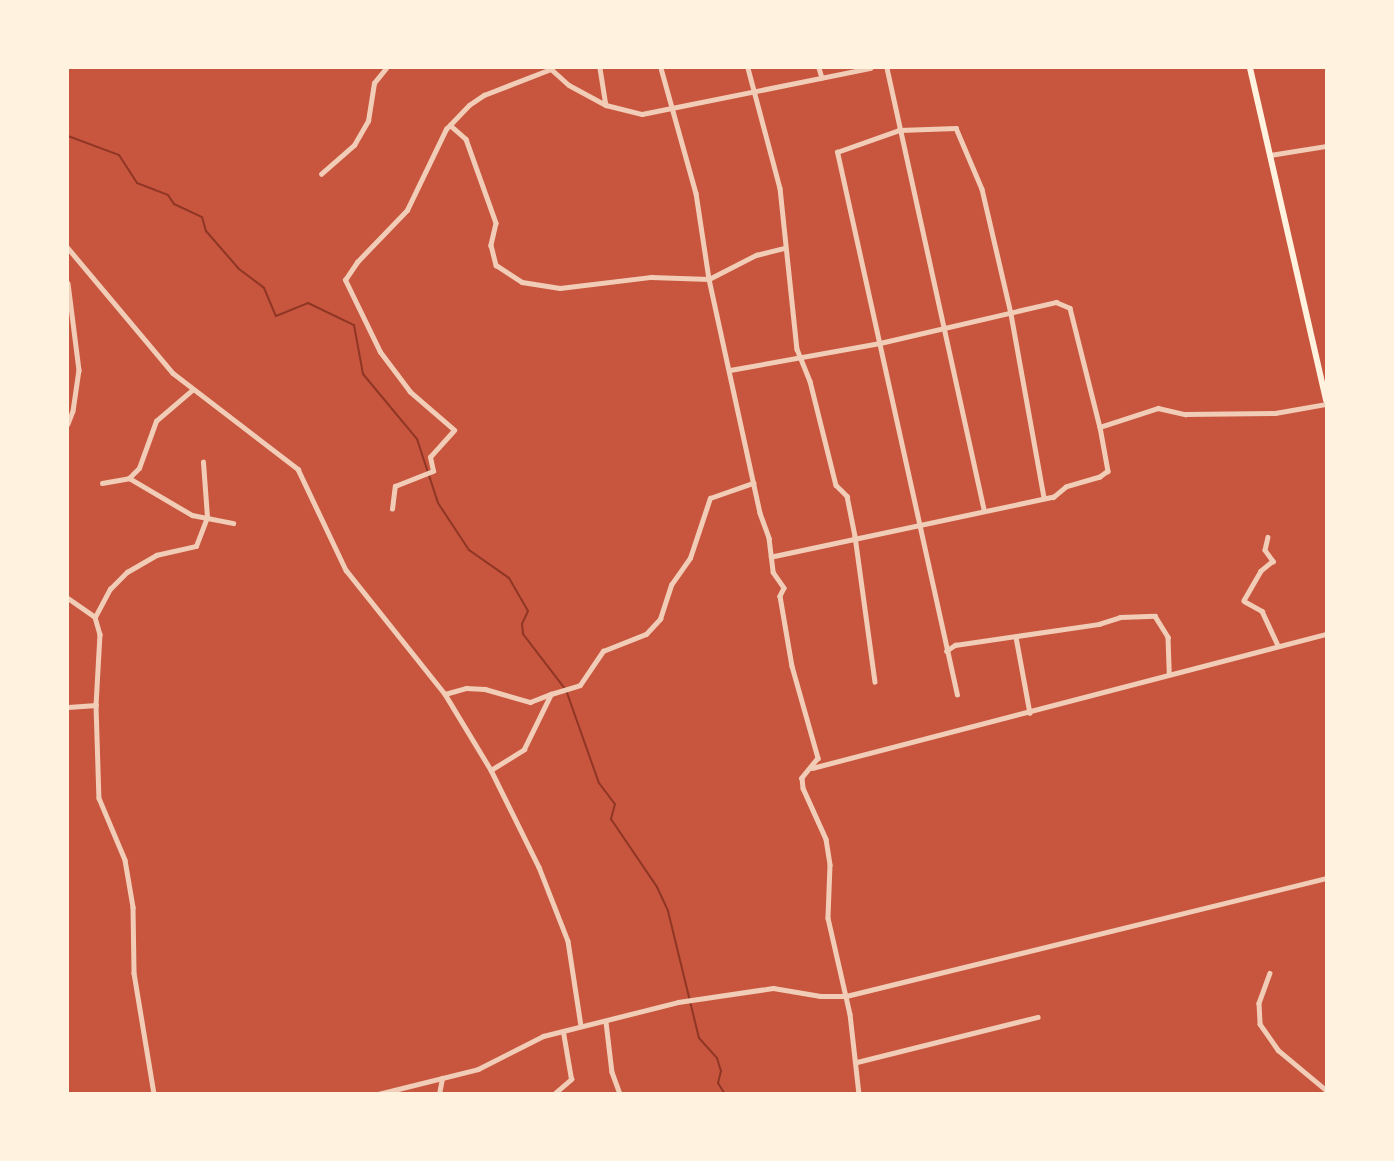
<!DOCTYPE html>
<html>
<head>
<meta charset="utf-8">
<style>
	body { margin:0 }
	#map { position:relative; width:1394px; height:1161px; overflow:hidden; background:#c8553d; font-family:"DejaVu Sans",sans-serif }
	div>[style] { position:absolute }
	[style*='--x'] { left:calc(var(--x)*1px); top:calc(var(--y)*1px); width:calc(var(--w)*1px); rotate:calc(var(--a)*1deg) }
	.stream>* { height:2px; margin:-1px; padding:0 1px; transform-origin:1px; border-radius:1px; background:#8f3625 }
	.minor>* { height:4.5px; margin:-2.25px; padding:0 2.25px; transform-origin:2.25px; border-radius:2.25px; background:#f1ccb7 }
	.tertiary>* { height:5px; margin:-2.5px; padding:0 2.5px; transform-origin:2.5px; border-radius:2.5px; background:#f1ccb7 }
	.secondary>* { height:6px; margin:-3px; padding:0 3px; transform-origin:3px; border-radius:3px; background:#fff3e0 }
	span { translate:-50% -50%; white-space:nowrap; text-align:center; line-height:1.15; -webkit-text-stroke:5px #fff3e0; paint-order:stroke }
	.frame { position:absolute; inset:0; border:69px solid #fff3e0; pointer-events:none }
</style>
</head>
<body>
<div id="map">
	<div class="stream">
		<i style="--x:68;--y:136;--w:54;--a:20.4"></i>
		<i style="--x:119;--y:155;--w:33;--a:57"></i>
		<i style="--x:137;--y:183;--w:33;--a:21"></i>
		<i style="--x:168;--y:195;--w:11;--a:56"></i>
		<i style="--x:174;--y:204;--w:31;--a:25"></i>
		<i style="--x:202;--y:217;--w:15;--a:74"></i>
		<i style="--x:206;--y:231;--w:50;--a:49"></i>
		<i style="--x:239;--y:269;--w:31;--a:37"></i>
		<i style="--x:264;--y:288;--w:30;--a:67"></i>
		<i style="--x:276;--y:316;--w:35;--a:-22"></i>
		<i style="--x:308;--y:303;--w:51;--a:25.6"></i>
		<i style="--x:354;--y:325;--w:50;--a:79.6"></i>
		<i style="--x:363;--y:374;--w:85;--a:50.3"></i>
		<i style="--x:417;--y:439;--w:67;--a:71.8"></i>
		<i style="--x:438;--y:503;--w:56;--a:56.6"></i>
		<i style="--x:469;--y:550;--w:49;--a:35"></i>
		<i style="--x:509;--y:578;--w:38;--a:60"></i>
		<i style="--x:528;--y:611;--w:14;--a:115"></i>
		<i style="--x:522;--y:624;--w:10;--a:84"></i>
		<i style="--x:523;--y:634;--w:71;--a:52.5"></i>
		<i style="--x:566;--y:690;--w:99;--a:70.5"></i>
		<i style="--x:599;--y:783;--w:26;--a:53"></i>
		<i style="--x:615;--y:804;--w:16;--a:105"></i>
		<i style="--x:611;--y:819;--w:82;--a:55.9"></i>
		<i style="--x:657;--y:887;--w:26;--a:65"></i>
		<i style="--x:668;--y:911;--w:131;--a:76.3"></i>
		<i style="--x:699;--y:1038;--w:27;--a:48"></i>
		<i style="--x:717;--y:1058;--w:14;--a:73"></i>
		<i style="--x:721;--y:1071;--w:12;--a:104"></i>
		<i style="--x:718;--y:1083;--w:13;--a:58"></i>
	</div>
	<div class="minor">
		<i style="--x:550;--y:68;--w:25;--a:42"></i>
		<i style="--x:569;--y:85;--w:42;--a:28.4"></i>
		<i style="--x:606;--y:105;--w:37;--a:14"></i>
		<i style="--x:642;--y:114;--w:233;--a:-11.4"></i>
		<i style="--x:600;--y:68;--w:37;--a:81"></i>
		<i style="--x:661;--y:68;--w:130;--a:74.4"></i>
		<i style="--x:696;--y:193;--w:87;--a:81.4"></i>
		<i style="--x:709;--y:279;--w:239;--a:77.7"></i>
		<i style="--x:760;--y:513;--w:27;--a:70"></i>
		<i style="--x:769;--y:538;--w:34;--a:83"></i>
		<i style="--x:773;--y:572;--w:19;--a:55"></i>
		<i style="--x:784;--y:588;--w:9;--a:117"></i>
		<i style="--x:780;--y:596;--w:71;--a:80.3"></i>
		<i style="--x:792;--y:666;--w:96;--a:74.2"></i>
		<i style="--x:818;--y:758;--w:26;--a:129"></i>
		<i style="--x:802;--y:778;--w:10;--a:84"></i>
		<i style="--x:803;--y:788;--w:56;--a:65.7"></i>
		<i style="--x:826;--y:839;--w:26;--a:81"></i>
		<i style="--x:830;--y:865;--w:53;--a:92.2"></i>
		<i style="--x:828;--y:918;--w:98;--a:77.1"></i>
		<i style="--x:850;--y:1014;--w:81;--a:83.6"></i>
		<i style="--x:748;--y:68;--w:124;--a:75.1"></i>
		<i style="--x:780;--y:188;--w:162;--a:84"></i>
		<i style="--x:797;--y:349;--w:35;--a:68"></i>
		<i style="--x:810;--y:381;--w:107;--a:76"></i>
		<i style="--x:836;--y:485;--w:16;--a:45"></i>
		<i style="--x:847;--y:496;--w:41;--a:78.7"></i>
		<i style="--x:855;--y:536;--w:147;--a:82.2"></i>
		<i style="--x:819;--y:68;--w:10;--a:73"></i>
		<i style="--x:887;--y:68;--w:453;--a:77.6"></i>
		<i style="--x:450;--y:125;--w:21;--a:41"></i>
		<i style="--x:466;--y:139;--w:89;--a:70.3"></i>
		<i style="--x:496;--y:223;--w:23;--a:103"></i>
		<i style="--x:491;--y:245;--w:21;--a:76"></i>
		<i style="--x:496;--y:265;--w:31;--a:33"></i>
		<i style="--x:522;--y:282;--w:38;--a:9"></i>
		<i style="--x:560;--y:288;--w:92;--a:-6.9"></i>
		<i style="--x:651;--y:277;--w:58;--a:2"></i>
		<i style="--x:709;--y:279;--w:53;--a:-27.1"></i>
		<i style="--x:756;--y:255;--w:30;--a:-14"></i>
		<i style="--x:1270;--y:155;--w:57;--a:-9.1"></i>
		<i style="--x:321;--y:174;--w:44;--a:-41.3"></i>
		<i style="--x:354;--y:145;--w:28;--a:-60"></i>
		<i style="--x:368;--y:121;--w:38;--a:-81"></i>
		<i style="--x:374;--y:83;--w:19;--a:-51"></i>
		<i style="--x:68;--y:248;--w:163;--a:50"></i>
		<i style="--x:173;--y:373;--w:158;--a:37.5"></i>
		<i style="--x:298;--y:469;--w:112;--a:64.6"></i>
		<i style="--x:346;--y:570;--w:159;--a:51.4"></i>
		<i style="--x:445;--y:694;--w:89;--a:58.8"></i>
		<i style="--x:491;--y:770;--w:108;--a:63.7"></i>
		<i style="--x:539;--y:867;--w:79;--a:68.6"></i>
		<i style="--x:568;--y:941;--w:86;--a:81.3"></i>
		<i style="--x:68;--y:283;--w:88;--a:82.8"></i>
		<i style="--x:79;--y:370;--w:41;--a:98.3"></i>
		<i style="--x:73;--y:411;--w:14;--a:111"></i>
		<i style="--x:730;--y:370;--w:152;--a:-10.2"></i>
		<i style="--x:880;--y:343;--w:181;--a:-13.1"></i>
		<i style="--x:1056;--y:302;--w:15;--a:23"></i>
		<i style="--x:1070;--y:308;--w:123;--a:75.9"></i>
		<i style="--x:1100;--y:427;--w:45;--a:79.7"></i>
		<i style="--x:1108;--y:471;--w:10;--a:143"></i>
		<i style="--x:1100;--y:477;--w:35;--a:164"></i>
		<i style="--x:1066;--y:487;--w:16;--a:140"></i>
		<i style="--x:1054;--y:497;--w:289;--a:168"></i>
		<i style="--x:1100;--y:427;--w:61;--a:-18.1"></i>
		<i style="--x:1158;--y:408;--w:28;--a:13"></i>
		<i style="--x:1185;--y:414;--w:90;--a:-0.6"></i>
		<i style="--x:1275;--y:413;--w:52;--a:-10"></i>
		<i style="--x:129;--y:478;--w:73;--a:30.4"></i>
		<i style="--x:192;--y:515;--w:42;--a:11"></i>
		<i style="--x:102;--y:483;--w:27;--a:-10"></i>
		<i style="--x:129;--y:478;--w:14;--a:-45"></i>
		<i style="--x:139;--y:468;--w:50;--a:-70.1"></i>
		<i style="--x:156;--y:421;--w:48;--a:-40.7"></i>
		<i style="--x:392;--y:509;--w:23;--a:-83"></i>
		<i style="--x:395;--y:486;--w:41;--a:-21.5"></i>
		<i style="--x:433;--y:471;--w:14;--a:-102"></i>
		<i style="--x:430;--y:457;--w:36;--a:-48"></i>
		<i style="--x:454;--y:430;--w:58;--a:-139.2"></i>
		<i style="--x:410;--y:392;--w:50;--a:-126.9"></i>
		<i style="--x:380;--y:352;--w:80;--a:-115.9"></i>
		<i style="--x:345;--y:280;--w:22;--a:-56"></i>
		<i style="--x:357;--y:262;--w:72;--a:-46.1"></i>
		<i style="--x:407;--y:210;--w:90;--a:-64.3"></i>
		<i style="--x:446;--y:129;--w:33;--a:-46"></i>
		<i style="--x:469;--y:105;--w:18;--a:-34"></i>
		<i style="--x:484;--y:95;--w:72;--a:-21.2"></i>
		<i style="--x:1268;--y:537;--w:13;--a:103"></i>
		<i style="--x:1265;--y:550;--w:14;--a:54"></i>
		<i style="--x:1273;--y:561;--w:16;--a:140"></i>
		<i style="--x:1261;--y:571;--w:34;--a:120"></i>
		<i style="--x:1244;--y:601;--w:21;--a:29"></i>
		<i style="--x:1262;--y:611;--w:38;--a:65"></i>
		<i style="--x:68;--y:598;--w:33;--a:35"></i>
		<i style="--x:95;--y:617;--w:18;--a:74"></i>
		<i style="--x:100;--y:634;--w:71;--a:93.2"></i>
		<i style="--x:96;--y:705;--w:93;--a:88.2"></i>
		<i style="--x:99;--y:798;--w:67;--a:67.2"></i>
		<i style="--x:125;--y:860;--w:48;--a:80.3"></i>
		<i style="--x:133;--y:907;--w:66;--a:89.1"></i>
		<i style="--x:134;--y:973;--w:123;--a:80.6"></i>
		<i style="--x:95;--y:617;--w:32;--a:-62"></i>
		<i style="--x:110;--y:589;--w:24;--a:-45"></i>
		<i style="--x:127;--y:572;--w:34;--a:-30"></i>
		<i style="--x:156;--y:555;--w:41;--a:-12.7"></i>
		<i style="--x:196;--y:546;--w:31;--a:-69"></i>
		<i style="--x:207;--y:517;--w:55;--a:-94.2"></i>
		<i style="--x:1016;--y:637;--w:77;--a:79.6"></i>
		<i style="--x:946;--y:651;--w:11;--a:-34"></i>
		<i style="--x:955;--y:645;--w:146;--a:-8.3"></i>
		<i style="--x:1099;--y:624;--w:22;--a:-18"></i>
		<i style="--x:1120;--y:617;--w:35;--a:-2"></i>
		<i style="--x:1155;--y:616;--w:25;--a:58"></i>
		<i style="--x:1168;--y:637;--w:37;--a:88"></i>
		<i style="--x:445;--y:694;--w:22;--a:-16"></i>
		<i style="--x:466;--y:688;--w:19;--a:3"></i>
		<i style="--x:485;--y:689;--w:47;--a:16.1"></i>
		<i style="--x:530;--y:702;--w:22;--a:-21"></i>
		<i style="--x:957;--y:695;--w:556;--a:-102.46"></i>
		<i style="--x:837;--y:152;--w:66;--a:-19.5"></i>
		<i style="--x:899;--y:130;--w:57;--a:-2"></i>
		<i style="--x:956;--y:128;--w:66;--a:66.9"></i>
		<i style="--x:982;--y:189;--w:128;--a:76.9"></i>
		<i style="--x:1011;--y:314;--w:187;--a:79.8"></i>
		<i style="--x:68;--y:707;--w:28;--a:-4"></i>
		<i style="--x:812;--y:768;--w:531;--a:-14.61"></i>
		<i style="--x:491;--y:770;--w:39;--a:-32"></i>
		<i style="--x:524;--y:749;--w:61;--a:-63.9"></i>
		<i style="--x:551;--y:694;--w:30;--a:-17"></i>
		<i style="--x:580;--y:685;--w:41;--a:-55.9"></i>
		<i style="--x:603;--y:651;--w:46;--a:-21.6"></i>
		<i style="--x:646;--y:634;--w:21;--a:-47"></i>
		<i style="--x:660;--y:619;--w:36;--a:-72"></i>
		<i style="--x:671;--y:585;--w:33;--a:-55"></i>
		<i style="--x:690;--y:558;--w:63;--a:-71.6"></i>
		<i style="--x:710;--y:498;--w:46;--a:-19.2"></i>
		<i style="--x:1270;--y:973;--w:32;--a:110"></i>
		<i style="--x:1259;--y:1003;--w:21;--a:87"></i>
		<i style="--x:1260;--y:1024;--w:32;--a:55"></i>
		<i style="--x:1278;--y:1050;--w:62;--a:39.8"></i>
		<i style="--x:606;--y:1022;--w:50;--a:83.2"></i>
		<i style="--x:612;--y:1072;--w:23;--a:70"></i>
		<i style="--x:857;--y:1062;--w:186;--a:-14"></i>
		<i style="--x:439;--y:1094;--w:16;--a:-79"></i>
		<i style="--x:554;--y:1094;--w:23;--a:-41"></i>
		<i style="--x:571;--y:1079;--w:48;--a:-99.7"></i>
	</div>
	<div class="tertiary">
		<i style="--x:378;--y:1094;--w:103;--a:-14"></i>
		<i style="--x:478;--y:1069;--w:73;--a:-26.9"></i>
		<i style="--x:543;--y:1036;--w:139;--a:-14.1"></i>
		<i style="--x:678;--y:1002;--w:96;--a:-8.4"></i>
		<i style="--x:773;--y:988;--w:48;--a:9.7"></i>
		<i style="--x:820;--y:996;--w:26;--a:0"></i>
		<i style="--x:846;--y:996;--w:494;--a:-13.8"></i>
	</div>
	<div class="secondary">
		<i style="--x:1250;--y:68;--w:341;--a:77.1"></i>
	</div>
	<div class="frame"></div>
</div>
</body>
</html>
